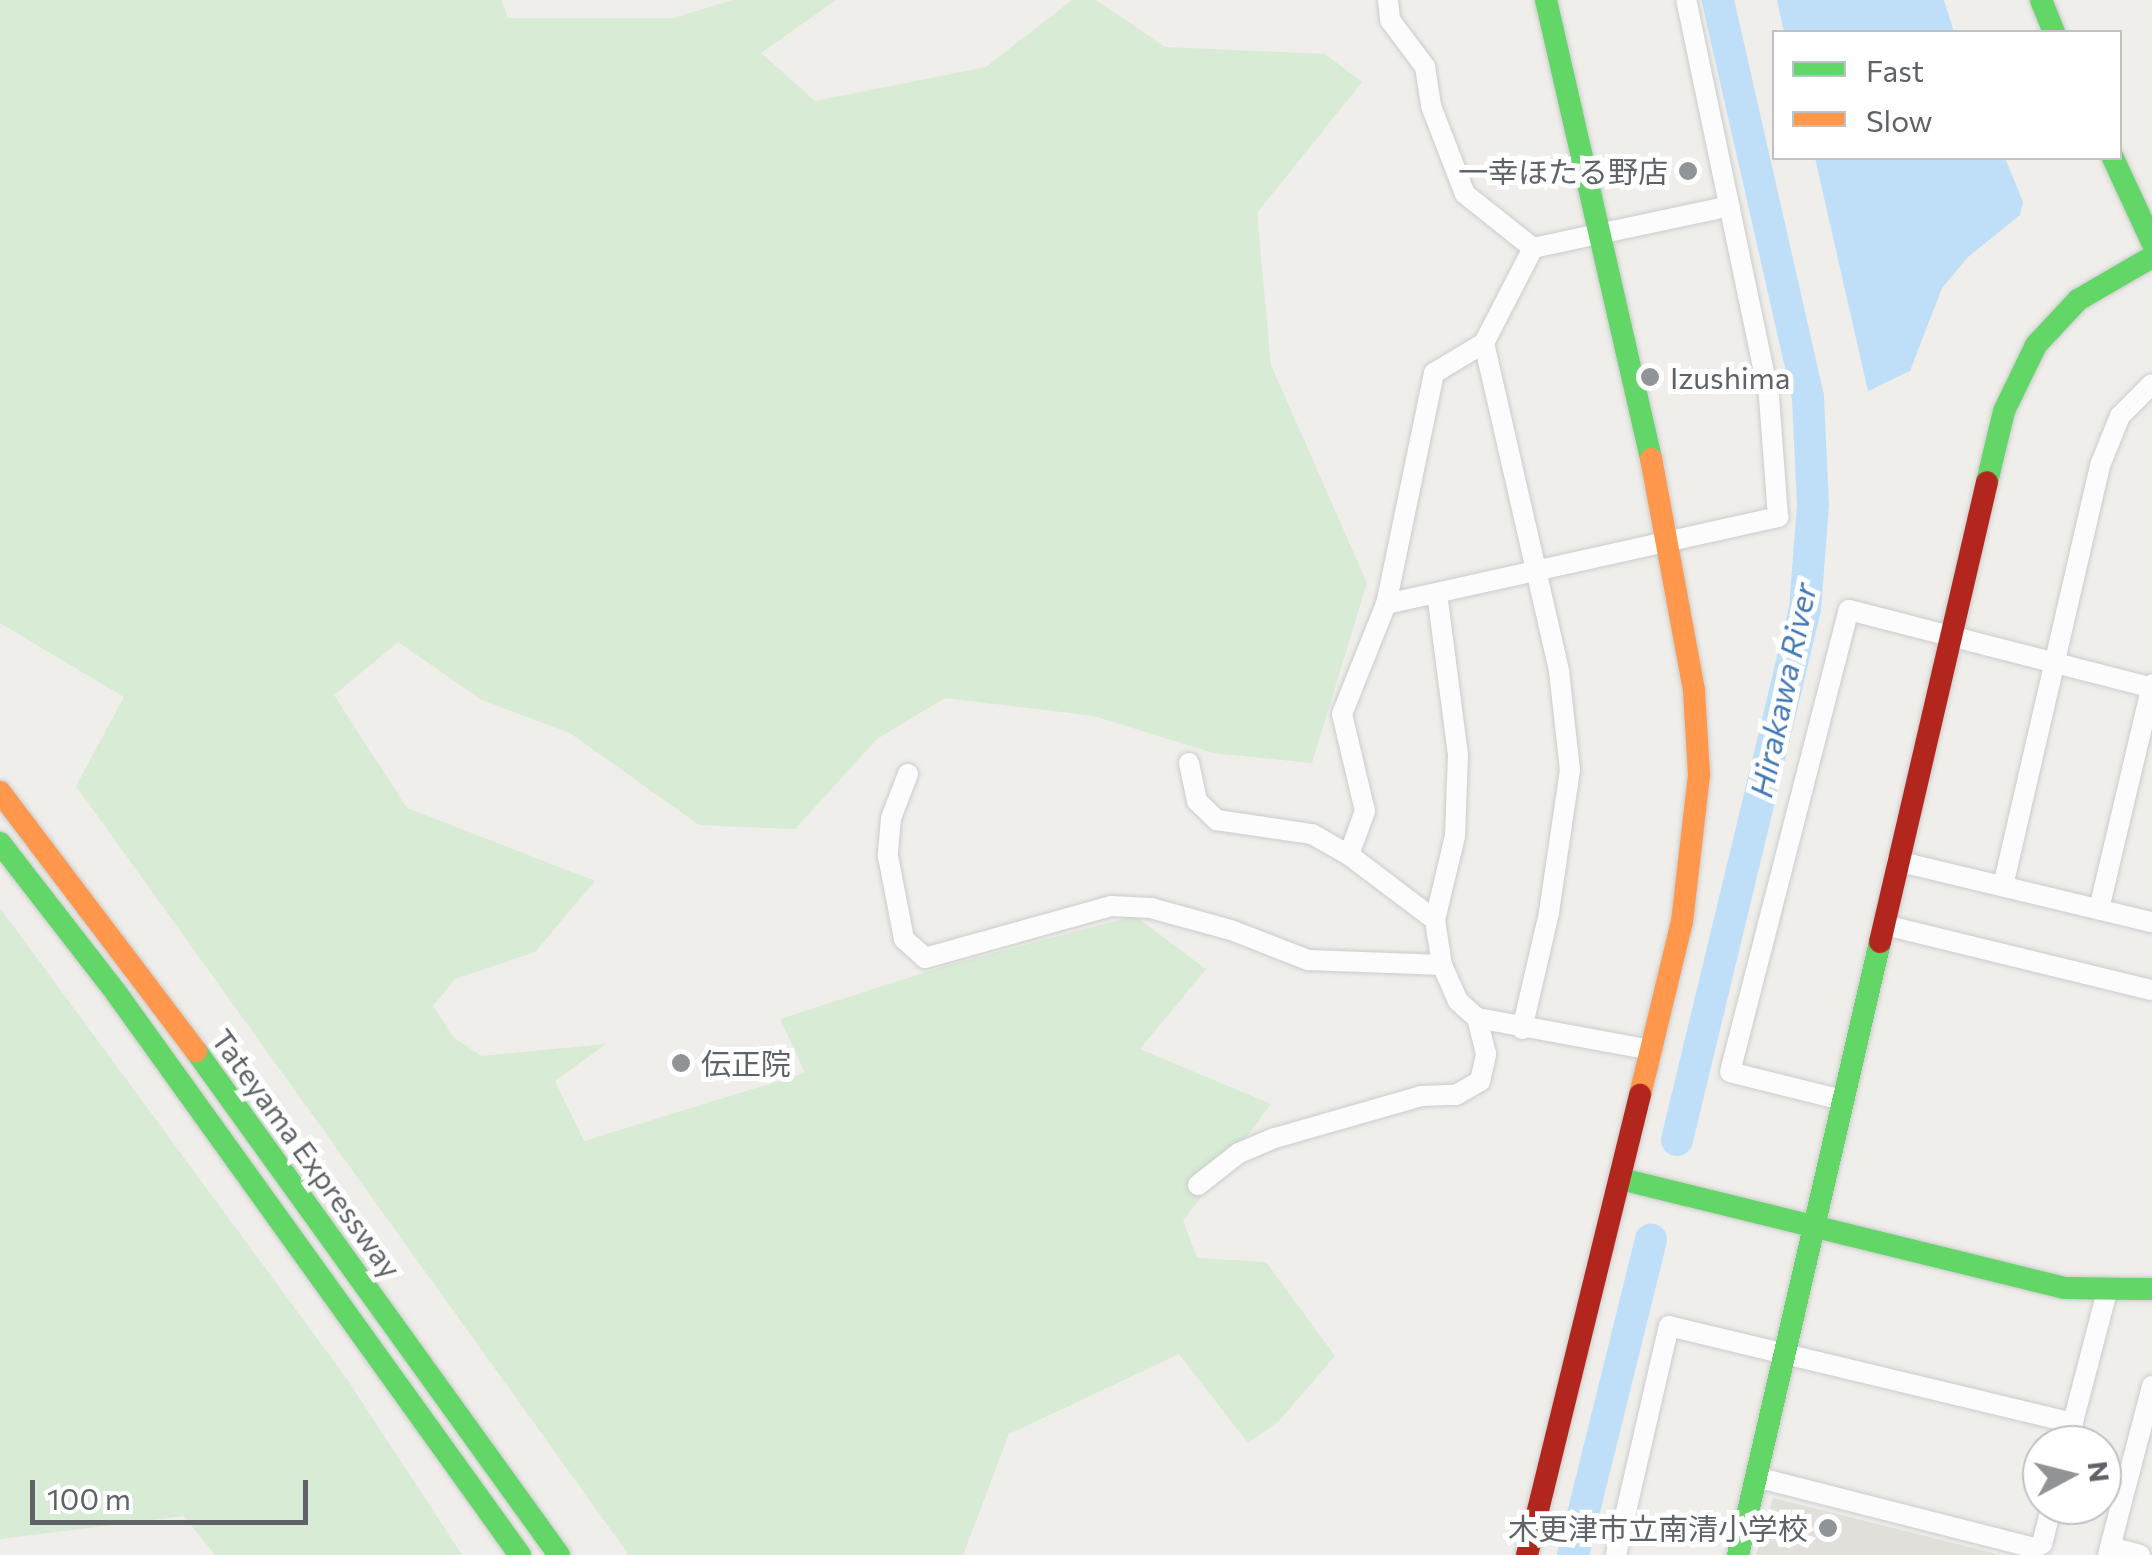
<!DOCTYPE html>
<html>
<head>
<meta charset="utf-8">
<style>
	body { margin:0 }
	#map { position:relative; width:2152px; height:1555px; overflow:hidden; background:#efeeea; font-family:Commissioner,"Noto Sans JP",sans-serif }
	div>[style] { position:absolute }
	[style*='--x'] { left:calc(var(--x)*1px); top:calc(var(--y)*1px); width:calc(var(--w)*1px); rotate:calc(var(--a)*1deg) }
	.education>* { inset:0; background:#e1dfd9 }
	.green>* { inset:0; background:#d7ebd5 }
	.water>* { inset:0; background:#bfdff9 }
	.river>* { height:32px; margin:-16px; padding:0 16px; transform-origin:16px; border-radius:16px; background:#bfdff9 }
	.roads { filter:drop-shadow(0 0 2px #cbcccc) drop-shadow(0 0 2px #cbcccc) }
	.street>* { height:20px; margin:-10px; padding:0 10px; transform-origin:10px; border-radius:10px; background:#fdfcfc }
	.fast>* { height:22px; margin:-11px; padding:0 11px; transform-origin:11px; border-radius:11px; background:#63d668 }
	.slow>* { height:22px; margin:-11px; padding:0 11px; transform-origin:11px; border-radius:11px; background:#ff974d }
	.jam>* { height:22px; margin:-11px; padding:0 11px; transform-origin:11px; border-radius:11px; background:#b3261e }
	.dots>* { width:28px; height:28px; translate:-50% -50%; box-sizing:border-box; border:5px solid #fff; border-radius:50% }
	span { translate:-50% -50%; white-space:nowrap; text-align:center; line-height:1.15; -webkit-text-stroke:10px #fff; paint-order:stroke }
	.poi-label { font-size:30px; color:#5f6368 }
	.right { translate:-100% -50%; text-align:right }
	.left { translate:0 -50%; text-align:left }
	.street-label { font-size:30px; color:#5f6368 }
	.water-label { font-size:32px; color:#4278b6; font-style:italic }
	.legend { position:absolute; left:1772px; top:30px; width:350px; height:130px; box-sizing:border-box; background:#fff; border:2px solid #bfc1c3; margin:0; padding:12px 18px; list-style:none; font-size:30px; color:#5f6368 }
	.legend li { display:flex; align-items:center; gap:20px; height:50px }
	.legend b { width:50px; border:2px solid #bfc1c3 }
	.north { position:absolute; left:2022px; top:1425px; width:100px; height:100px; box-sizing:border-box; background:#fff; border:2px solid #bfc1c3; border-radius:50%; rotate:83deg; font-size:28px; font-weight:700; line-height:40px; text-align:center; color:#5f6368 }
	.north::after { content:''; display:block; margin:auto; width:35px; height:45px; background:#919496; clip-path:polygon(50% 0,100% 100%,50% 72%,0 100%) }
	.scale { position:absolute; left:30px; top:1480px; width:278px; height:45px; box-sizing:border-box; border:5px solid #5f6368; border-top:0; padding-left:12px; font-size:30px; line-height:35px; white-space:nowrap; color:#5f6368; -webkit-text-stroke:8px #fff; paint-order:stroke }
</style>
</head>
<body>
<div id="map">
	<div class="education">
		<i style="clip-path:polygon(1773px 1498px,2001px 1555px,1756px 1555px)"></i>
	</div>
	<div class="green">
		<i style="clip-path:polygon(0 0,501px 0,508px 18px,674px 18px,732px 0,836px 0,761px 53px,815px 101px,986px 67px,1072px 0,1096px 0,1165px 47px,1325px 54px,1362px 82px,1257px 213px,1271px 365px,1367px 583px,1312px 763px,1213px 753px,1094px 716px,945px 698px,877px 739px,795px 829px,699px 825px,570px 733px,482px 700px,398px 642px,334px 695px,407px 808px,595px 881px,535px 952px,455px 979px,433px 1006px,453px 1037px,481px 1056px,606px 1044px,555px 1081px,584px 1141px,805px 1073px,780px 1019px,945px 966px,1135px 916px,1206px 969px,1140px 1049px,1271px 1104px,1183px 1221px,1197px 1258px,1266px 1262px,1335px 1356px,1279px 1421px,1248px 1443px,1179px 1354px,1009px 1434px,963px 1555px,629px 1555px,76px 786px,124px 697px,0 623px)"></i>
		<i style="clip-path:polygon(0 908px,347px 1379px,462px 1555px,215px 1555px,184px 1516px,0 1539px)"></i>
	</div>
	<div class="water">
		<i style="clip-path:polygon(1777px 0,1944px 0,1954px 32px,1784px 32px)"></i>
		<i style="clip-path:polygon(1815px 158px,2005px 158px,2023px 202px,2020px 215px,1968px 257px,1942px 288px,1910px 371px,1868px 391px)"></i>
	</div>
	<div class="river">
		<i style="--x:1677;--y:1140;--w:546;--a:-76.45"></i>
		<i style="--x:1805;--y:609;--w:104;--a:-85.6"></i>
		<i style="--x:1813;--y:505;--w:108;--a:-92.7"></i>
		<i style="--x:1808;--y:397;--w:407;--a:-102.8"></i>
		<i style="--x:1573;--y:1555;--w:325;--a:-76.1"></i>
	</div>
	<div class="roads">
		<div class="street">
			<i style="--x:1388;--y:0;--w:20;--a:84"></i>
			<i style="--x:1390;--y:20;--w:59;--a:53.3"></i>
			<i style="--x:1425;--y:67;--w:39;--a:81"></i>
			<i style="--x:1431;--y:106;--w:94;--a:68.9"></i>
			<i style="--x:1465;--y:194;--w:87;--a:38.5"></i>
			<i style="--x:1533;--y:248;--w:107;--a:117.3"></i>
			<i style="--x:1484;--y:343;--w:58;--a:149"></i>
			<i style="--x:1434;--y:373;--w:236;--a:101.7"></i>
			<i style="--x:1386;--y:604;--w:118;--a:111.8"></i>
			<i style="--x:1342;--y:714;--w:100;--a:76.7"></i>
			<i style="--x:1365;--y:811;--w:47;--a:110"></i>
			<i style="--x:1349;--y:855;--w:108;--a:37.1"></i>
			<i style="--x:1435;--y:920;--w:46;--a:81.2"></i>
			<i style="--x:1442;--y:965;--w:39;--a:66"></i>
			<i style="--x:1458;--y:1001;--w:25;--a:42"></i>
			<i style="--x:1477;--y:1018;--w:177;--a:10.4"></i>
			<i style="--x:1533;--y:248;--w:201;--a:-12"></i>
			<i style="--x:1484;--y:343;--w:336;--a:77.1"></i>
			<i style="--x:1559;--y:671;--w:100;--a:83.7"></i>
			<i style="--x:1570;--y:770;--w:145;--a:98.4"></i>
			<i style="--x:1549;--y:913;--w:119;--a:103.1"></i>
			<i style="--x:1386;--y:604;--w:402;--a:-12.5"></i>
			<i style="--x:1778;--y:517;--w:121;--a:-94.3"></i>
			<i style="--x:1769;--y:396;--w:405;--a:-101.8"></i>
			<i style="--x:1189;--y:763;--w:39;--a:78"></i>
			<i style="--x:1197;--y:801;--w:28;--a:44"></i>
			<i style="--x:1217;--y:820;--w:96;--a:8.4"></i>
			<i style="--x:1312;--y:834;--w:43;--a:29.6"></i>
			<i style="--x:908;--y:774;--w:47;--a:111.1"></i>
			<i style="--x:891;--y:818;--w:38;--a:95"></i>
			<i style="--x:888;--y:856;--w:85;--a:79.1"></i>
			<i style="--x:904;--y:939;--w:28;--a:42"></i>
			<i style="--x:925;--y:958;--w:193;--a:-15.6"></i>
			<i style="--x:1111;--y:906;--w:40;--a:2.9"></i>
			<i style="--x:1151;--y:908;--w:83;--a:15.4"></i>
			<i style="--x:1231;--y:930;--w:83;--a:21.3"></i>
			<i style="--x:1308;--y:960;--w:134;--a:2.1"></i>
			<i style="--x:1897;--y:861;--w:262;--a:13.5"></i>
			<i style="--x:2003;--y:886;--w:434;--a:-77"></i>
			<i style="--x:2101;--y:463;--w:51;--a:-68"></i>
			<i style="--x:2120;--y:416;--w:45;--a:-45"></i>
			<i style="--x:2099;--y:909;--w:231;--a:-76.7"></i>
			<i style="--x:1435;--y:920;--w:86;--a:-76.6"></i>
			<i style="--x:1455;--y:836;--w:81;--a:-87.9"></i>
			<i style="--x:1458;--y:755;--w:162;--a:-97.4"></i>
			<i style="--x:1897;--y:928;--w:262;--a:13.7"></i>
			<i style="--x:1842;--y:1100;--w:115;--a:-166"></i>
			<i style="--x:1730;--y:1072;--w:477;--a:-75.6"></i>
			<i style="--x:1849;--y:610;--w:313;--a:14.4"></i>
			<i style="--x:1198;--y:1185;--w:52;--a:-38"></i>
			<i style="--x:1239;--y:1153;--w:39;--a:-23"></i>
			<i style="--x:1275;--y:1138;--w:152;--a:-16"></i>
			<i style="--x:1421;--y:1096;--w:35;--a:-2"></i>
			<i style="--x:1456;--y:1095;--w:28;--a:-30"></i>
			<i style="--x:1480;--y:1081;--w:28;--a:-77"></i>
			<i style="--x:1486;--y:1054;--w:37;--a:-104"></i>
			<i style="--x:2067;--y:1445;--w:159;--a:-75.4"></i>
			<i style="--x:1756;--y:1477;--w:287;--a:14.3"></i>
			<i style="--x:2034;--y:1548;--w:9;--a:-27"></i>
			<i style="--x:2042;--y:1544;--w:40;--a:-75.6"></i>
			<i style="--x:2110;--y:1547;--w:31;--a:15"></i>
			<i style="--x:1616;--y:1555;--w:235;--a:-77"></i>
			<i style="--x:1669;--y:1326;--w:415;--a:13.5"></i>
			<i style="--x:2108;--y:1555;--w:175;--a:-75.4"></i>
		</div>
		<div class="fast">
			<i style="--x:1546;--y:0;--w:471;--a:77.1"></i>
			<i style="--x:2041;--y:0;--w:35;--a:68"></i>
			<i style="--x:2113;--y:158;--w:93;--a:65.1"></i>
			<i style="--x:1987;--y:482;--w:73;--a:-76.5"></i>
			<i style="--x:2004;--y:411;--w:73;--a:-64.1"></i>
			<i style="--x:2036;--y:345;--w:62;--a:-47"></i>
			<i style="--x:2078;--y:300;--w:86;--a:-30.2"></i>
			<i style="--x:0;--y:843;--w:191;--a:52.2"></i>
			<i style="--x:117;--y:994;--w:691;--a:54.31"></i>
			<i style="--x:196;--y:1051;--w:621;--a:54.24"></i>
			<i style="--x:1621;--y:1179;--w:457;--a:13.8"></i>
			<i style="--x:2065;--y:1288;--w:87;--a:0.7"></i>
			<i style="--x:1738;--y:1555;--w:629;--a:-76.96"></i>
		</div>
		<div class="slow">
			<i style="--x:0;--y:792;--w:325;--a:52.9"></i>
			<i style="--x:1640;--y:1095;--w:178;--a:-76.4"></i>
			<i style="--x:1682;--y:922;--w:148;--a:-83.4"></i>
			<i style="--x:1699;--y:775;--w:85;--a:-93.4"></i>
			<i style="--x:1694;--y:690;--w:235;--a:-100.5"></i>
		</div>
		<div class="jam">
			<i style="--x:1880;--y:942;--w:472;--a:-76.9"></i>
			<i style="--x:1527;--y:1555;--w:474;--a:-76.2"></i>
		</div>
	</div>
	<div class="dots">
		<i style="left:1688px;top:171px;background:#919496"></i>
		<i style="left:1650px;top:377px;background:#919496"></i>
		<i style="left:681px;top:1063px;background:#919496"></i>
		<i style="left:1828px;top:1528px;background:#919496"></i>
	</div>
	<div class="poi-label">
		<span class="right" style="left:1668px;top:171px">一幸ほたる野店</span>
		<span class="left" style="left:1670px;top:377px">Izushima</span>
		<span class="left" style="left:701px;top:1063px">伝正院</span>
		<span class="right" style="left:1808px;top:1528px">木更津市立南清小学校</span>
	</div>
	<div class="street-label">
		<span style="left:307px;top:1153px;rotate:54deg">Tateyama Expressway</span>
	</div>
	<div class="water-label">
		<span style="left:1782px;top:690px;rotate:-78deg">Hirakawa River</span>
	</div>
	<ul class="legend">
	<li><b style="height:12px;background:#63d668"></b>Fast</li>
	<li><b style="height:12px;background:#ff974d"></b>Slow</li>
	</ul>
	<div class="north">N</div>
	<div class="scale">100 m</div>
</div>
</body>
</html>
